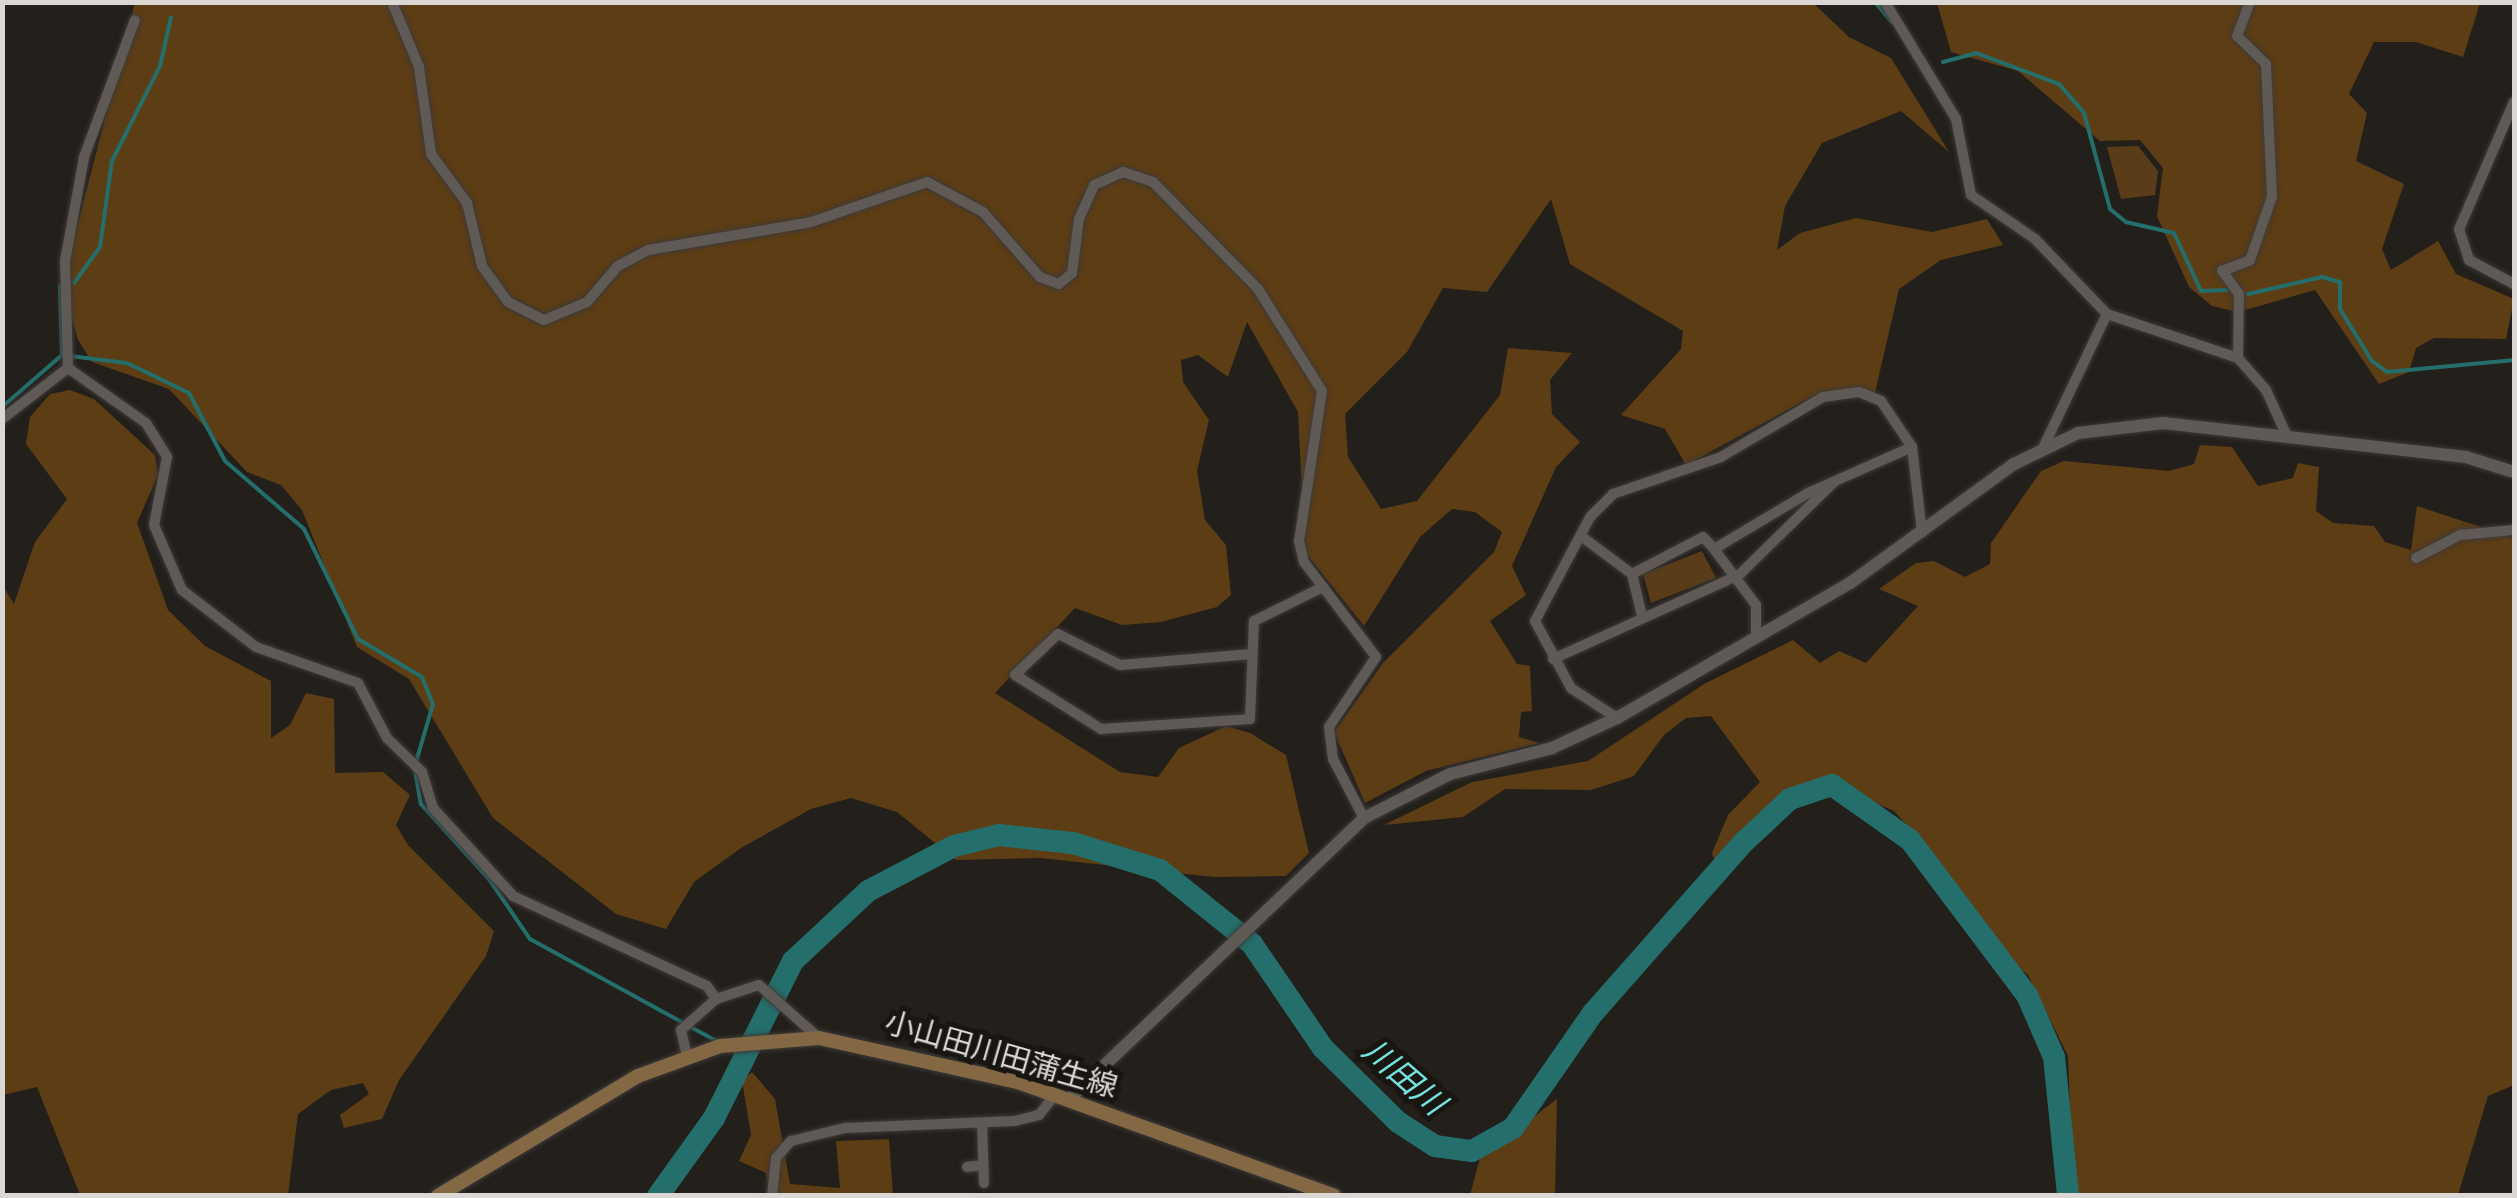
<!DOCTYPE html>
<html>
<head>
<meta charset="utf-8">
<style>
	body { margin:0 }
	#map { position:relative; width:2517px; height:1198px; overflow:hidden; background:#231f1b; font-family:Roboto,"Noto Sans JP",sans-serif }
	div>[style] { position:absolute }
	[style*='--x'] { left:calc(var(--x)*1px); top:calc(var(--y)*1px); width:calc(var(--w)*1px); rotate:calc(var(--a)*1deg) }
	.green>* { inset:0; background:#5a3d18 }
	.forest>* { inset:0; background:#5d3d14 }
	.stream>* { height:4px; margin:-2px; padding:0 2px; transform-origin:2px; border-radius:2px; background:#246e6c }
	.river>* { height:22px; margin:-11px; padding:0 11px; transform-origin:11px; border-radius:11px; background:#246e6c }
	.roads { filter:drop-shadow(0 0 2px #3d3a38) drop-shadow(0 0 2px #3d3a38) }
	.minor>* { height:10px; margin:-5px; padding:0 5px; transform-origin:5px; border-radius:5px; background:#5f5a56 }
	.tertiary>* { height:12px; margin:-6px; padding:0 6px; transform-origin:6px; border-radius:6px; background:#5f5a56 }
	.secondary>* { height:14px; margin:-7px; padding:0 7px; transform-origin:7px; border-radius:7px; background:#836843 }
	span { translate:-50% -50%; white-space:nowrap; text-align:center; line-height:1.15; -webkit-text-stroke:10px #191612; paint-order:stroke }
	.street-label { font-size:30px; color:#dad7d5 }
	.water-label { font-size:32px; color:#75e2e0; font-style:italic }
	.frame { position:absolute; inset:0; border:5px solid #dad7d5; pointer-events:none }
</style>
</head>
<body>
<div id="map">
	<div class="green">
		<i style="clip-path:polygon(2138px 146px,2158px 171px,2155px 195px,2121px 199px,2107px 147px)"></i>
		<i style="clip-path:polygon(1702px 551px,1716px 578px,1651px 603px,1643px 574px)"></i>
	</div>
	<div class="forest">
		<i style="clip-path:polygon(135px 2px,1813px 3px,1849px 37px,1891px 58px,1949px 152px,1901px 111px,1822px 143px,1785px 206px,1777px 250px,1800px 233px,1856px 218px,1932px 232px,1987px 219px,2003px 245px,1941px 260px,1899px 289px,1874px 397px,1815px 395px,1686px 465px,1665px 429px,1621px 415px,1681px 349px,1683px 331px,1570px 264px,1551px 199px,1487px 292px,1443px 288px,1407px 352px,1345px 414px,1348px 457px,1381px 509px,1417px 501px,1500px 395px,1508px 348px,1572px 353px,1550px 380px,1552px 414px,1580px 442px,1556px 467px,1512px 566px,1526px 595px,1490px 621px,1517px 664px,1530px 666px,1532px 711px,1521px 712px,1519px 737px,1539px 743px,1426px 771px,1365px 803px,1334px 732px,1383px 663px,1494px 552px,1502px 532px,1475px 512px,1452px 509px,1420px 537px,1364px 626px,1305px 552px,1298px 412px,1247px 322px,1228px 377px,1198px 355px,1181px 360px,1183px 382px,1209px 420px,1197px 471px,1205px 520px,1226px 545px,1231px 595px,1217px 607px,1161px 622px,1122px 625px,1075px 608px,995px 693px,1120px 772px,1158px 777px,1179px 748px,1226px 726px,1250px 733px,1286px 755px,1309px 853px,1286px 876px,1214px 877px,1041px 858px,956px 860px,897px 812px,851px 798px,811px 809px,741px 848px,694px 882px,666px 929px,616px 914px,493px 818px,409px 679px,357px 647px,302px 510px,281px 485px,247px 472px,169px 389px,92px 362px,78px 340px,62px 285px)"></i>
		<i style="clip-path:polygon(1937px 3px,2480px 3px,2463px 57px,2416px 42px,2374px 42px,2349px 94px,2367px 113px,2356px 161px,2404px 184px,2382px 249px,2391px 270px,2438px 241px,2456px 274px,2514px 299px,2506px 339px,2434px 338px,2416px 348px,2409px 372px,2379px 384px,2315px 290px,2238px 312px,2212px 306px,2189px 287px,2157px 216px,2163px 168px,2140px 140px,2100px 141px,2018px 71px,1951px 52px)"></i>
		<i style="clip-path:polygon(70px 390px,94px 399px,155px 455px,158px 475px,137px 523px,168px 610px,205px 646px,271px 681px,271px 738px,290px 725px,306px 693px,334px 699px,335px 773px,383px 772px,410px 795px,396px 825px,408px 845px,494px 931px,486px 956px,399px 1080px,382px 1119px,344px 1128px,340px 1115px,369px 1094px,363px 1083px,331px 1090px,298px 1114px,288px 1195px,80px 1195px,37px 1087px,3px 1095px,3px 586px,14px 604px,35px 542px,67px 499px,26px 444px,30px 417px,50px 394px)"></i>
		<i style="clip-path:polygon(2200px 445px,2232px 447px,2258px 486px,2293px 478px,2298px 463px,2319px 467px,2316px 511px,2333px 523px,2374px 526px,2385px 542px,2411px 550px,2417px 506px,2514px 538px,2514px 1085px,2488px 1096px,2458px 1195px,2073px 1195px,2068px 1056px,2028px 975px,1969px 928px,1932px 852px,1894px 811px,1844px 789px,1783px 798px,1722px 881px,1712px 853px,1728px 815px,1760px 782px,1711px 716px,1686px 718px,1664px 735px,1634px 776px,1591px 790px,1505px 789px,1463px 817px,1384px 825px,1472px 782px,1588px 761px,1704px 684px,1793px 640px,1820px 663px,1839px 651px,1866px 663px,1918px 606px,1879px 589px,1916px 563px,1934px 561px,1965px 577px,1990px 564px,1991px 543px,2041px 471px,2064px 461px,2169px 471px,2194px 464px)"></i>
		<i style="clip-path:polygon(752px 1072px,775px 1099px,790px 1184px,840px 1188px,836px 1141px,889px 1139px,893px 1195px,770px 1195px,766px 1173px,739px 1161px,751px 1135px,742px 1081px)"></i>
		<i style="clip-path:polygon(1557px 1099px,1555px 1195px,1470px 1195px,1480px 1158px)"></i>
	</div>
	<div class="stream">
		<i style="--x:1875;--y:2;--w:26;--a:50"></i>
		<i style="--x:1943;--y:62;--w:34;--a:-15"></i>
		<i style="--x:1976;--y:53;--w:89;--a:20.5"></i>
		<i style="--x:2059;--y:84;--w:38;--a:49"></i>
		<i style="--x:2084;--y:113;--w:99;--a:74.8"></i>
		<i style="--x:2110;--y:209;--w:21;--a:39"></i>
		<i style="--x:2126;--y:222;--w:49;--a:12.9"></i>
		<i style="--x:2174;--y:233;--w:64;--a:65"></i>
		<i style="--x:2201;--y:291;--w:26;--a:-2"></i>
		<i style="--x:74;--y:283;--w:44;--a:-54.2"></i>
		<i style="--x:100;--y:247;--w:87;--a:-82.1"></i>
		<i style="--x:112;--y:161;--w:106;--a:-63.2"></i>
		<i style="--x:160;--y:66;--w:50;--a:-77.3"></i>
		<i style="--x:60;--y:286;--w:69;--a:88.3"></i>
		<i style="--x:62;--y:355;--w:65;--a:7"></i>
		<i style="--x:127;--y:363;--w:69;--a:25.8"></i>
		<i style="--x:189;--y:393;--w:77;--a:62.1"></i>
		<i style="--x:225;--y:461;--w:104;--a:40.7"></i>
		<i style="--x:304;--y:529;--w:123;--a:63.9"></i>
		<i style="--x:358;--y:639;--w:74;--a:30.7"></i>
		<i style="--x:422;--y:677;--w:29;--a:68"></i>
		<i style="--x:433;--y:704;--w:60;--a:106.3"></i>
		<i style="--x:2248;--y:294;--w:76;--a:-12.9"></i>
		<i style="--x:2322;--y:277;--w:19;--a:16"></i>
		<i style="--x:2340;--y:282;--w:27;--a:90"></i>
		<i style="--x:2340;--y:309;--w:61;--a:58.4"></i>
		<i style="--x:2372;--y:361;--w:19;--a:36"></i>
		<i style="--x:2387;--y:372;--w:128;--a:-5.4"></i>
		<i style="--x:2;--y:407;--w:79;--a:-40.9"></i>
		<i style="--x:415;--y:771;--w:34;--a:80"></i>
		<i style="--x:421;--y:804;--w:101;--a:47.8"></i>
		<i style="--x:489;--y:879;--w:73;--a:55.7"></i>
		<i style="--x:530;--y:939;--w:212;--a:28.7"></i>
		<i style="--x:733;--y:1050;--w:16;--a:30"></i>
	</div>
	<div class="river">
		<i style="--x:658;--y:1196;--w:96;--a:-54.3"></i>
		<i style="--x:714;--y:1118;--w:176;--a:-63.3"></i>
		<i style="--x:793;--y:961;--w:103;--a:-43"></i>
		<i style="--x:868;--y:891;--w:97;--a:-27.6"></i>
		<i style="--x:954;--y:846;--w:46;--a:-13.7"></i>
		<i style="--x:999;--y:835;--w:74;--a:6.2"></i>
		<i style="--x:1073;--y:843;--w:91;--a:17.2"></i>
		<i style="--x:1160;--y:870;--w:118;--a:38.8"></i>
		<i style="--x:1252;--y:944;--w:126;--a:55.7"></i>
		<i style="--x:1323;--y:1048;--w:105;--a:44.6"></i>
		<i style="--x:1398;--y:1122;--w:44;--a:33"></i>
		<i style="--x:1435;--y:1146;--w:37;--a:8"></i>
		<i style="--x:1472;--y:1151;--w:47;--a:-29.3"></i>
		<i style="--x:1513;--y:1128;--w:140;--a:-55.2"></i>
		<i style="--x:1593;--y:1013;--w:228;--a:-48.6"></i>
		<i style="--x:1744;--y:842;--w:63;--a:-43.1"></i>
		<i style="--x:1790;--y:799;--w:44;--a:-18.4"></i>
		<i style="--x:1832;--y:785;--w:95;--a:35.2"></i>
		<i style="--x:1910;--y:840;--w:194;--a:53"></i>
		<i style="--x:2027;--y:995;--w:68;--a:66.5"></i>
		<i style="--x:2054;--y:1057;--w:140;--a:84.2"></i>
	</div>
	<div class="roads">
		<div class="minor">
			<i style="--x:392;--y:2;--w:70;--a:67.4"></i>
			<i style="--x:419;--y:67;--w:88;--a:82.1"></i>
			<i style="--x:431;--y:154;--w:61;--a:53.7"></i>
			<i style="--x:467;--y:203;--w:65;--a:76.6"></i>
			<i style="--x:482;--y:266;--w:44;--a:54.2"></i>
			<i style="--x:508;--y:302;--w:40;--a:26.6"></i>
			<i style="--x:544;--y:320;--w:47;--a:-22.7"></i>
			<i style="--x:587;--y:302;--w:48;--a:-49.3"></i>
			<i style="--x:618;--y:266;--w:34;--a:-28"></i>
			<i style="--x:648;--y:250;--w:165;--a:-9.7"></i>
			<i style="--x:811;--y:222;--w:123;--a:-19"></i>
			<i style="--x:927;--y:182;--w:64;--a:28.2"></i>
			<i style="--x:983;--y:212;--w:86;--a:48.8"></i>
			<i style="--x:1040;--y:277;--w:20;--a:20"></i>
			<i style="--x:1059;--y:284;--w:17;--a:-40"></i>
			<i style="--x:1072;--y:273;--w:54;--a:-82.6"></i>
			<i style="--x:1079;--y:219;--w:37;--a:-66"></i>
			<i style="--x:1094;--y:185;--w:32;--a:-24"></i>
			<i style="--x:1123;--y:172;--w:32;--a:18"></i>
			<i style="--x:1153;--y:182;--w:150;--a:45.5"></i>
			<i style="--x:1258;--y:289;--w:120;--a:57.9"></i>
			<i style="--x:1322;--y:391;--w:152;--a:98.7"></i>
			<i style="--x:1299;--y:541;--w:22;--a:77"></i>
			<i style="--x:1304;--y:562;--w:119;--a:52.8"></i>
			<i style="--x:1376;--y:657;--w:84;--a:123.9"></i>
			<i style="--x:1329;--y:727;--w:32;--a:83"></i>
			<i style="--x:1333;--y:759;--w:67;--a:62.3"></i>
			<i style="--x:1885;--y:2;--w:137;--a:58.7"></i>
			<i style="--x:1956;--y:119;--w:77;--a:78.8"></i>
			<i style="--x:1971;--y:195;--w:78;--a:34.5"></i>
			<i style="--x:2035;--y:239;--w:104;--a:46.2"></i>
			<i style="--x:2107;--y:314;--w:138;--a:18.6"></i>
			<i style="--x:2238;--y:358;--w:43;--a:48.8"></i>
			<i style="--x:2266;--y:390;--w:51;--a:65.5"></i>
			<i style="--x:2514;--y:102;--w:138;--a:113.4"></i>
			<i style="--x:2459;--y:229;--w:33;--a:72"></i>
			<i style="--x:2469;--y:260;--w:51;--a:28.1"></i>
			<i style="--x:2238;--y:358;--w:64;--a:-89.1"></i>
			<i style="--x:2239;--y:294;--w:29;--a:-126"></i>
			<i style="--x:2222;--y:271;--w:30;--a:-21"></i>
			<i style="--x:2250;--y:260;--w:67;--a:-70.8"></i>
			<i style="--x:2272;--y:197;--w:133;--a:-92.6"></i>
			<i style="--x:2266;--y:64;--w:40;--a:-136"></i>
			<i style="--x:2237;--y:36;--w:36;--a:-69"></i>
			<i style="--x:68;--y:368;--w:107;--a:-91.6"></i>
			<i style="--x:65;--y:261;--w:106;--a:-79.6"></i>
			<i style="--x:84;--y:157;--w:146;--a:-69.6"></i>
			<i style="--x:2;--y:419;--w:83;--a:-37.7"></i>
			<i style="--x:68;--y:368;--w:95;--a:35.2"></i>
			<i style="--x:146;--y:423;--w:40;--a:58"></i>
			<i style="--x:167;--y:457;--w:69;--a:100.8"></i>
			<i style="--x:154;--y:525;--w:71;--a:66.7"></i>
			<i style="--x:182;--y:590;--w:93;--a:37.6"></i>
			<i style="--x:256;--y:647;--w:108;--a:19.4"></i>
			<i style="--x:358;--y:683;--w:62;--a:62.2"></i>
			<i style="--x:387;--y:738;--w:49;--a:44.2"></i>
			<i style="--x:422;--y:772;--w:38;--a:73"></i>
			<i style="--x:433;--y:808;--w:119;--a:47.7"></i>
			<i style="--x:513;--y:896;--w:214;--a:24.9"></i>
			<i style="--x:707;--y:986;--w:16;--a:55"></i>
			<i style="--x:716;--y:999;--w:47;--a:138.5"></i>
			<i style="--x:681;--y:1030;--w:27;--a:77"></i>
			<i style="--x:2043;--y:448;--w:148;--a:-64.5"></i>
			<i style="--x:1581;--y:536;--w:64;--a:36.7"></i>
			<i style="--x:1632;--y:574;--w:43;--a:76.6"></i>
			<i style="--x:2416;--y:558;--w:50;--a:-27.6"></i>
			<i style="--x:2460;--y:535;--w:54;--a:-5.3"></i>
			<i style="--x:1632;--y:574;--w:80;--a:-27.5"></i>
			<i style="--x:1703;--y:537;--w:16;--a:47"></i>
			<i style="--x:1756;--y:638;--w:33;--a:-90"></i>
			<i style="--x:1756;--y:605;--w:70;--a:-126.9"></i>
			<i style="--x:1714;--y:549;--w:109;--a:-30.8"></i>
			<i style="--x:1808;--y:493;--w:114;--a:-23.9"></i>
			<i style="--x:1252;--y:654;--w:132;--a:175.2"></i>
			<i style="--x:1120;--y:665;--w:69;--a:-153.4"></i>
			<i style="--x:1058;--y:634;--w:59;--a:136.4"></i>
			<i style="--x:1015;--y:675;--w:102;--a:32.1"></i>
			<i style="--x:1101;--y:729;--w:149;--a:-3.8"></i>
			<i style="--x:1250;--y:719;--w:98;--a:-87.7"></i>
			<i style="--x:1254;--y:621;--w:77;--a:-26.2"></i>
			<i style="--x:1553;--y:659;--w:204;--a:-24.3"></i>
			<i style="--x:1739;--y:575;--w:132;--a:-44.4"></i>
			<i style="--x:1617;--y:718;--w:55;--a:-146.9"></i>
			<i style="--x:1571;--y:688;--w:76;--a:-118.2"></i>
			<i style="--x:1535;--y:621;--w:118;--a:-62.1"></i>
			<i style="--x:1590;--y:517;--w:33;--a:-45"></i>
			<i style="--x:1613;--y:494;--w:114;--a:-18.9"></i>
			<i style="--x:1721;--y:457;--w:118;--a:-30.5"></i>
			<i style="--x:1823;--y:397;--w:36;--a:-8"></i>
			<i style="--x:1859;--y:392;--w:24;--a:22"></i>
			<i style="--x:1881;--y:401;--w:55;--a:56"></i>
			<i style="--x:1912;--y:447;--w:86;--a:83.3"></i>
			<i style="--x:716;--y:999;--w:45;--a:-18"></i>
			<i style="--x:759;--y:985;--w:80;--a:41.5"></i>
			<i style="--x:982;--y:1123;--w:60;--a:88.1"></i>
			<i style="--x:967;--y:1167;--w:16;--a:-7"></i>
			<i style="--x:772;--y:1196;--w:38;--a:-84"></i>
			<i style="--x:776;--y:1158;--w:23;--a:-49"></i>
			<i style="--x:791;--y:1141;--w:56;--a:-13.5"></i>
			<i style="--x:845;--y:1128;--w:170;--a:-2.4"></i>
			<i style="--x:1015;--y:1121;--w:25;--a:-14"></i>
			<i style="--x:1039;--y:1115;--w:24;--a:-52"></i>
		</div>
		<div class="tertiary">
			<i style="--x:1068;--y:1100;--w:409;--a:-43.6"></i>
			<i style="--x:1364;--y:818;--w:97;--a:-27.1"></i>
			<i style="--x:1450;--y:774;--w:105;--a:-14.3"></i>
			<i style="--x:1552;--y:748;--w:72;--a:-24.8"></i>
			<i style="--x:1617;--y:718;--w:269;--a:-30.1"></i>
			<i style="--x:1850;--y:583;--w:203;--a:-36"></i>
			<i style="--x:2014;--y:464;--w:71;--a:-25.8"></i>
			<i style="--x:2078;--y:433;--w:86;--a:-6.7"></i>
			<i style="--x:2163;--y:423;--w:305;--a:6.4"></i>
			<i style="--x:2466;--y:457;--w:50;--a:17.4"></i>
		</div>
		<div class="secondary">
			<i style="--x:438;--y:1196;--w:233;--a:-31"></i>
			<i style="--x:638;--y:1076;--w:87;--a:-20.1"></i>
			<i style="--x:720;--y:1046;--w:99;--a:-4.6"></i>
			<i style="--x:819;--y:1038;--w:204;--a:12.5"></i>
			<i style="--x:1018;--y:1082;--w:336;--a:19.8"></i>
		</div>
	</div>
	<div class="street-label">
		<span style="left:1001px;top:1055px;rotate:16deg">小山田川田蒲生線</span>
	</div>
	<div class="water-label">
		<span style="left:1404px;top:1077px;rotate:41deg">川田川</span>
	</div>
	<div class="frame"></div>
</div>
</body>
</html>
